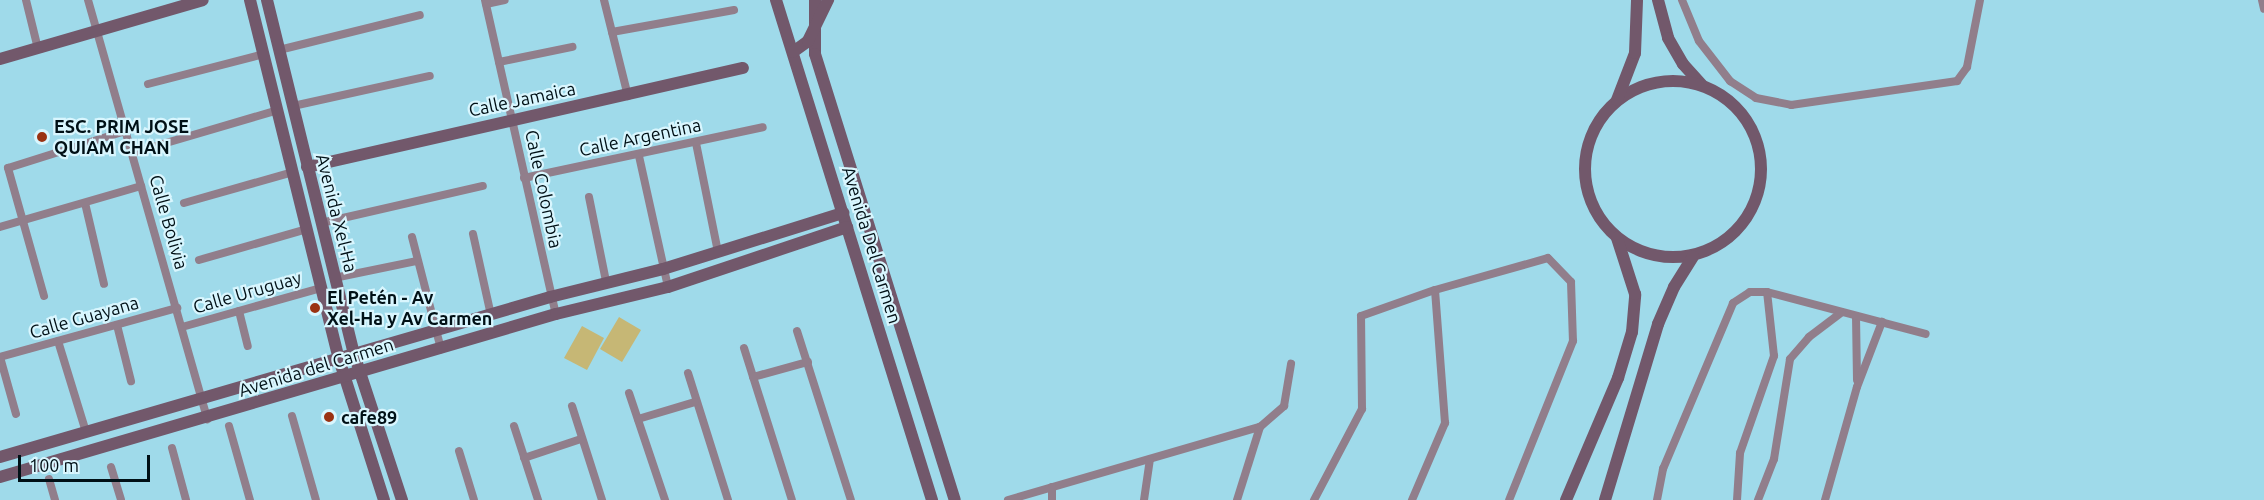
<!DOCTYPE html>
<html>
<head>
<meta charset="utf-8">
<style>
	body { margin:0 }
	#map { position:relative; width:2264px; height:500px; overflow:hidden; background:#9fdaea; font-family:Ubuntu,sans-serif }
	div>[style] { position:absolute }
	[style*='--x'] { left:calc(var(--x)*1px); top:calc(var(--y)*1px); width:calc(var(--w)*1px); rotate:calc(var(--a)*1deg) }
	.green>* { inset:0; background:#c6b775 }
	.street>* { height:8px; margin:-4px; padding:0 4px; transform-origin:4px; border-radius:4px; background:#917e8b }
	.secondary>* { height:12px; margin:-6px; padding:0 6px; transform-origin:6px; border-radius:6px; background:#72586b }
	.secondary>.ring { margin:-6px; padding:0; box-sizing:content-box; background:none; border:12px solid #72586b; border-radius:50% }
	.dots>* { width:16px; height:16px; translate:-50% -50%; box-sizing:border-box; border:3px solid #d9f6fe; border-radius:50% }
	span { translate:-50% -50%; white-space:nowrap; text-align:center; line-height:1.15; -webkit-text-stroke:4.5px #d9f6fe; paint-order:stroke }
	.street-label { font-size:18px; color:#001016 }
	.poi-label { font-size:18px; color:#001016; font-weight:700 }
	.left { translate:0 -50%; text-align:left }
	.scale { position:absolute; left:18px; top:455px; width:132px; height:27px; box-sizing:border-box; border:3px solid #001016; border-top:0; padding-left:8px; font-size:18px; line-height:21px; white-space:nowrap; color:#001016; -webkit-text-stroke:4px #d9f6fe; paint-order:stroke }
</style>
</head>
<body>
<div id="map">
	<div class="green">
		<i style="clip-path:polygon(619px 317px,641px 330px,622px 362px,600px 349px)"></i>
		<i style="clip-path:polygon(582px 326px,604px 338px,587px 370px,564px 358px)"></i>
	</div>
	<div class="street">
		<i style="--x:26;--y:0;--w:50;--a:76.2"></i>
		<i style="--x:88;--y:0;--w:436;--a:74.1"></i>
		<i style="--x:485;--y:0;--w:322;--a:77.3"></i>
		<i style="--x:604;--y:0;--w:99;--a:76"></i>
		<i style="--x:1682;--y:0;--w:44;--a:67.5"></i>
		<i style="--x:1699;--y:41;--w:51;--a:52.2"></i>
		<i style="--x:1730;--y:81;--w:31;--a:33"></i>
		<i style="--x:1756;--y:98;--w:36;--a:11"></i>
		<i style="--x:1791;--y:105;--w:168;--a:-8.2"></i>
		<i style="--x:1957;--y:81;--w:17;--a:-54"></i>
		<i style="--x:1967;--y:67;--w:68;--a:-79"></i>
		<i style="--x:2262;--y:0;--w:9;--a:77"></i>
		<i style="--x:486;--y:4;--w:19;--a:-12"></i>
		<i style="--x:612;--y:32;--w:124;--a:-10.2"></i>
		<i style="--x:279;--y:50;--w:145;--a:-13.9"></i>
		<i style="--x:499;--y:62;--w:75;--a:-11.6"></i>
		<i style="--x:148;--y:84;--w:120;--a:-14.5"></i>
		<i style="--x:293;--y:106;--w:140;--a:-12.4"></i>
		<i style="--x:696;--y:143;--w:111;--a:78.6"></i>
		<i style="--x:132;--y:153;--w:152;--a:-16.4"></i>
		<i style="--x:639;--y:156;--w:134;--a:77.5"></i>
		<i style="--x:524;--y:178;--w:244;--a:-12"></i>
		<i style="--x:589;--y:197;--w:86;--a:78.6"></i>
		<i style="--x:85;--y:203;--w:83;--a:76.8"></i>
		<i style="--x:184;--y:203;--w:113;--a:-15.9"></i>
		<i style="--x:321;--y:223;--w:166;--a:-12.9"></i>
		<i style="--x:0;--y:227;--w:147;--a:-16.2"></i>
		<i style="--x:473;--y:234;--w:83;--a:77.5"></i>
		<i style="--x:412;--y:237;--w:116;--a:75.5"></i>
		<i style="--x:199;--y:260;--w:112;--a:-16"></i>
		<i style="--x:334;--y:278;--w:85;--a:-11.6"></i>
		<i style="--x:44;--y:296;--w:133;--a:-105.7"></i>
		<i style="--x:8;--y:168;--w:123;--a:-17.5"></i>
		<i style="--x:239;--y:311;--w:36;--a:76"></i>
		<i style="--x:1856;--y:316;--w:64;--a:89.1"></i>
		<i style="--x:117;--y:325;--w:58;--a:76"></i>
		<i style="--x:182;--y:327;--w:144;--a:-15.7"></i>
		<i style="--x:797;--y:331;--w:177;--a:72.3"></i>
		<i style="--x:58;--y:341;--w:95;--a:72.9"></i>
		<i style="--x:744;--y:348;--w:159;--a:72.5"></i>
		<i style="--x:0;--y:357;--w:184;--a:-15.5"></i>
		<i style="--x:0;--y:357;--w:59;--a:74.3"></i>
		<i style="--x:688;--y:373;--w:133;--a:72.5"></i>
		<i style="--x:753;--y:377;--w:57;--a:-15.3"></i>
		<i style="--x:629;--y:393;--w:113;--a:71.4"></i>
		<i style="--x:572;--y:406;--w:99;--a:72.3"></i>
		<i style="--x:292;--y:416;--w:87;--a:74.1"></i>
		<i style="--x:638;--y:419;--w:59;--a:-16.6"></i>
		<i style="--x:229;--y:426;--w:77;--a:74.2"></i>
		<i style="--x:514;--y:426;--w:78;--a:72"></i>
		<i style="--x:172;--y:448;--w:54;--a:74.9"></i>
		<i style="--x:459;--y:451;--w:51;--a:73"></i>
		<i style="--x:524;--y:458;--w:60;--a:-18.4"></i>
		<i style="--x:111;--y:467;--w:34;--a:73"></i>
		<i style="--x:49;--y:479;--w:22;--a:74"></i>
		<i style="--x:1008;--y:500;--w:262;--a:-16.2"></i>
		<i style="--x:1052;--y:500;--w:13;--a:-90"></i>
		<i style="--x:1144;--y:500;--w:41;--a:-81.7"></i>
		<i style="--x:1237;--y:500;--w:77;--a:-72.5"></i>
		<i style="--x:1260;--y:427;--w:32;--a:-41"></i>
		<i style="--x:1284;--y:406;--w:43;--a:-80.5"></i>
		<i style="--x:1314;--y:500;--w:103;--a:-62.2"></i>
		<i style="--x:1362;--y:409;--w:93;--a:-90.6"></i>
		<i style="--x:1361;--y:316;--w:78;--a:-19.4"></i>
		<i style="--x:1435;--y:290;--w:117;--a:-15.8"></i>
		<i style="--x:1548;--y:258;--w:33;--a:46"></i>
		<i style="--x:1571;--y:282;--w:59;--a:88.1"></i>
		<i style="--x:1573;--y:341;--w:171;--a:111.9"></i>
		<i style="--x:1412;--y:500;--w:84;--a:-66.8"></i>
		<i style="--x:1445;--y:423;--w:133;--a:-94.3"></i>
		<i style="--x:1657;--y:500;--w:32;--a:-79"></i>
		<i style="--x:1663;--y:469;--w:180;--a:-67.1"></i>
		<i style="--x:1733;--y:303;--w:20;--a:-33"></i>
		<i style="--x:1750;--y:292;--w:17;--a:0"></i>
		<i style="--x:1767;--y:292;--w:164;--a:14.8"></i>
		<i style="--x:1737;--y:500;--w:47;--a:-86.3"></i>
		<i style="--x:1740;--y:453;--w:103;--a:-70.7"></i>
		<i style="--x:1774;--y:356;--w:64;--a:-96.2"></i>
		<i style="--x:1758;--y:500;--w:44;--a:-68.7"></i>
		<i style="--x:1774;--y:459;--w:101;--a:-80.9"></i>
		<i style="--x:1790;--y:359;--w:29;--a:-49"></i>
		<i style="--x:1809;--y:337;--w:41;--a:-37.1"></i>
		<i style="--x:1825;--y:500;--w:117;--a:-74.2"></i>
		<i style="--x:1857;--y:387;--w:70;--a:-69"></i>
	</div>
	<div class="secondary">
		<i style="--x:250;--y:0;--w:370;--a:76.1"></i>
		<i style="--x:339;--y:359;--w:148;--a:72.3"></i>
		<i style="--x:267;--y:0;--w:365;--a:76.2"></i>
		<i style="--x:354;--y:354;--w:154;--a:71.8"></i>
		<i style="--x:776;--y:0;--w:524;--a:72.67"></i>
		<i style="--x:815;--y:0;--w:54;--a:90"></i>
		<i style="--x:815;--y:54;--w:467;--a:72.6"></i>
		<i style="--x:1658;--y:0;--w:39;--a:75"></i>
		<i style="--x:1668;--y:38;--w:30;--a:60"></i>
		<i style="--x:1683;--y:64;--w:28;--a:48"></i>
		<i style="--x:793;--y:52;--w:19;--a:-36"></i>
		<i style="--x:808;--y:41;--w:46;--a:-64"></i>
		<i style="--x:0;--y:59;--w:211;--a:-16.2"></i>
		<i class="ring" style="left:1585px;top:81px;width:164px;height:164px"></i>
		<i style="--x:1617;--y:100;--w:50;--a:-69"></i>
		<i style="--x:1635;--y:53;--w:53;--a:-87.8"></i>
		<i style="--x:307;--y:167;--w:447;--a:-12.8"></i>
		<i style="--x:0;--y:457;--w:573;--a:-16.22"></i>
		<i style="--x:550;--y:297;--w:116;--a:-13.9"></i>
		<i style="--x:663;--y:269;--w:189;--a:-17.3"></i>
		<i style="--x:0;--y:477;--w:579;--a:-16.34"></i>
		<i style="--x:556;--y:314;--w:115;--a:-13.6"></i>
		<i style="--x:668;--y:287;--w:189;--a:-18.5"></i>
		<i style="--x:1566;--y:500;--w:133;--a:-66.9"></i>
		<i style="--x:1618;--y:378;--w:48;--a:-73.1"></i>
		<i style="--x:1632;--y:332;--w:38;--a:-85"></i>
		<i style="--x:1635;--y:294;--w:59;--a:-107.8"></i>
		<i style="--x:1605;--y:500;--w:184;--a:-73.2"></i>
		<i style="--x:1658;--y:324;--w:40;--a:-66.6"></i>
		<i style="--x:1674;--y:287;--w:36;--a:-58"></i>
	</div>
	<div class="dots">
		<i style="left:42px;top:137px;background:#9a3212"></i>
		<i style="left:315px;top:308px;background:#9a3212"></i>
		<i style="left:329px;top:417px;background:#9a3212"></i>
	</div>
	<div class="street-label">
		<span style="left:522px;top:99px;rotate:-12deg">Calle Jamaica</span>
		<span style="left:640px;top:137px;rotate:-12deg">Calle Argentina</span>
		<span style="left:544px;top:189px;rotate:78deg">Calle Colombia</span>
		<span style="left:337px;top:213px;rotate:76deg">Avenida Xel-Ha</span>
		<span style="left:169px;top:222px;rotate:74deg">Calle Bolivia</span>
		<span style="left:872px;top:245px;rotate:73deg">Avenida Del Carmen</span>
		<span style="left:247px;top:292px;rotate:-16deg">Calle Uruguay</span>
		<span style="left:84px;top:317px;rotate:-16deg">Calle Guayana</span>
		<span style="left:316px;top:367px;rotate:-17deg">Avenida del Carmen</span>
	</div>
	<div class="poi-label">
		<span class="left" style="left:54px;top:137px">ESC. PRIM JOSE<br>QUIAM CHAN</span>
		<span class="left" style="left:327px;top:308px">El Petén - Av<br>Xel-Ha y Av Carmen</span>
		<span class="left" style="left:341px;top:417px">cafe89</span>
	</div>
	<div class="scale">100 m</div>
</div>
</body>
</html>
